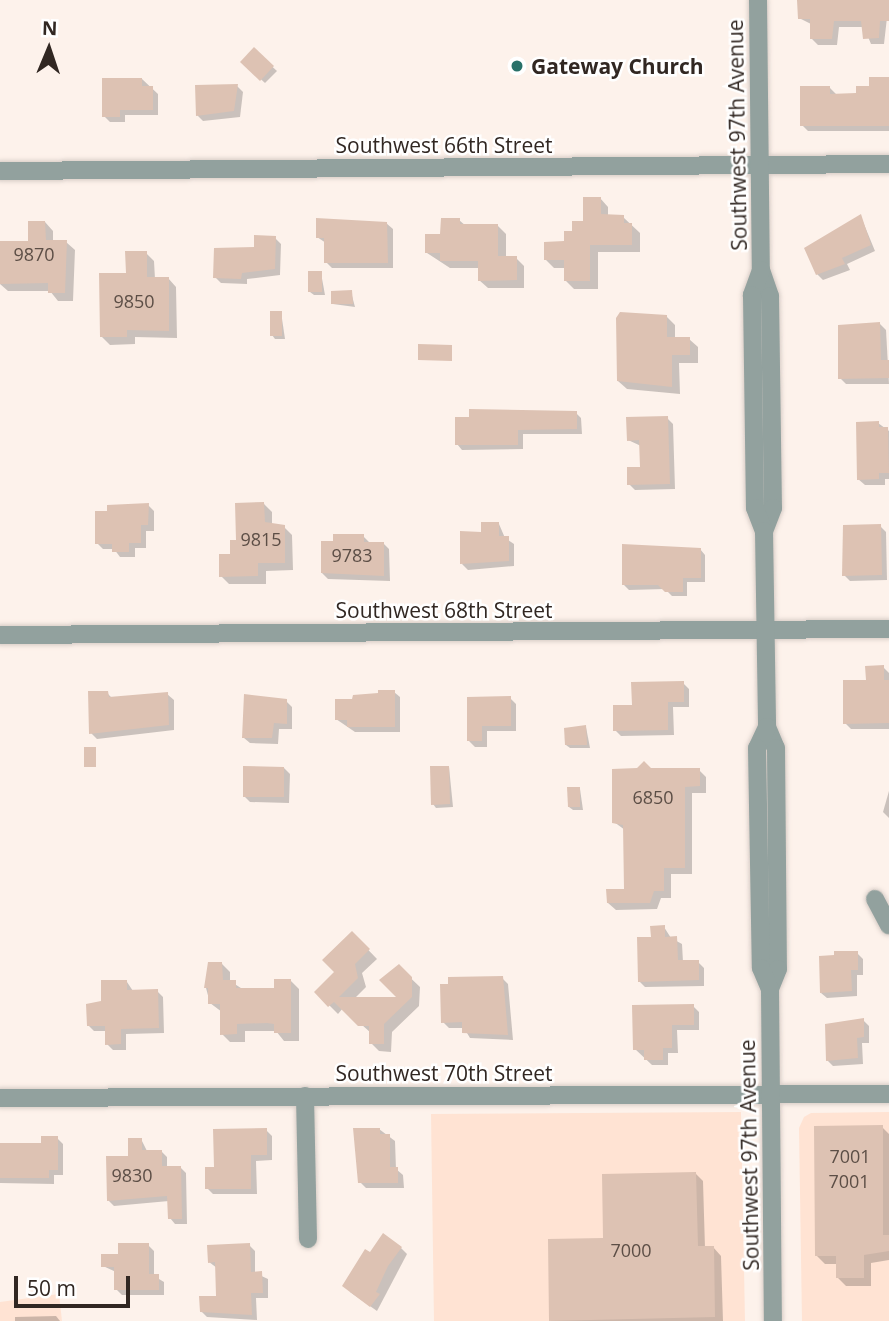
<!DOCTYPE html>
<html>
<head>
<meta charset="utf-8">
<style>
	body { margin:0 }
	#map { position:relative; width:889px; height:1321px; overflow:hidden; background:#fdf2eb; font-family:"Open Sans",sans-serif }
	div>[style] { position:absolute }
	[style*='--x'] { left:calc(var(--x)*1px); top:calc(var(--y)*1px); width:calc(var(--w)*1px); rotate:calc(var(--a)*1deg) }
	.built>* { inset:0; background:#ffe3d3 }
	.shadow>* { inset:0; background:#0003 }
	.building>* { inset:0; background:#ddc2b3 }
	.roads { filter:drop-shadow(0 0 2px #d8cdc7) drop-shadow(0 0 2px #d8cdc7) }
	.minor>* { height:18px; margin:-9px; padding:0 9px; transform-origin:9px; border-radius:9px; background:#92a19e }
	.tertiary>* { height:18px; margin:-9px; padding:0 9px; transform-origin:9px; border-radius:9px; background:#92a19e }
	.dots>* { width:19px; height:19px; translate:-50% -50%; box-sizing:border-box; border:4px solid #fff; border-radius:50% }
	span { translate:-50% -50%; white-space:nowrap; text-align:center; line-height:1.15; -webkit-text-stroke:5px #fff; paint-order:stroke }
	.number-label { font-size:18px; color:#5c4e46 }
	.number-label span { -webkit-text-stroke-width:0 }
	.poi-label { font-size:21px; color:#312722; font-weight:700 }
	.left { translate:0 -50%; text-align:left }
	.street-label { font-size:21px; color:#312722 }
	.north { position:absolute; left:14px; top:14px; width:70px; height:70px; -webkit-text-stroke:5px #fff; paint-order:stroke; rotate:2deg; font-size:19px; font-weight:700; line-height:28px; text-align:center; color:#312722 }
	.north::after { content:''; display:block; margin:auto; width:24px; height:32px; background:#312722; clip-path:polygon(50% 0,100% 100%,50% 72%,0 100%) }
	.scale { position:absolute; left:14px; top:1276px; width:116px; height:32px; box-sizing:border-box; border:4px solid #312722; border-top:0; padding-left:9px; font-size:21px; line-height:24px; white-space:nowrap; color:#312722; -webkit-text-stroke:5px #fff; paint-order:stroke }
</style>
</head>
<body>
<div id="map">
	<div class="built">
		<i style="clip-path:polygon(741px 1112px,745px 1321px,434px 1321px,431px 1114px)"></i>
		<i style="clip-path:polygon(889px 1112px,889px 1321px,802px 1321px,799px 1128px,804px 1117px,811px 1113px)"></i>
		<i style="clip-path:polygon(59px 1294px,62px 1321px,0 1321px,0 1302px)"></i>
	</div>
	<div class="shadow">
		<i style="clip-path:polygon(799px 0,889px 0,884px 44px,871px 44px,864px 27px,839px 27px,837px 45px,818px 45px,812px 39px,811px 24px,799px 18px)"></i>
		<i style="clip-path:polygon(254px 50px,277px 71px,265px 83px,242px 62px)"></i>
		<i style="clip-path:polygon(142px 79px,158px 94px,158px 115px,125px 115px,125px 122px,110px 122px,104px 116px)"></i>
		<i style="clip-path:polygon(889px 79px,889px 131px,808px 131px,802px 125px,830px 88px,836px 94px,858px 95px)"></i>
		<i style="clip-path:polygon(237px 86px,243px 92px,240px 117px,203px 121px,197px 115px)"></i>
		<i style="clip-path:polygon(600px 198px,608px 207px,608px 216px,623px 217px,640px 233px,640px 252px,598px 252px,598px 289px,574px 289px,566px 281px,566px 268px,554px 268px,546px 260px,584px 223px)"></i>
		<i style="clip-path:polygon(861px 217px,875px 251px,847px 264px,850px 270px,823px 280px,817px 274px)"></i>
		<i style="clip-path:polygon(459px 220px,466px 226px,498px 226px,506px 234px,506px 258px,516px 258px,524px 266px,524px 288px,488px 288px,479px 280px,479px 268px,450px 268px,427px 253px)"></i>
		<i style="clip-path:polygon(45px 222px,53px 231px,53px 242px,66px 242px,75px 250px,73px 301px,58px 301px,50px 291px,8px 291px,0 284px,0 243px,30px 243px)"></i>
		<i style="clip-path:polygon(386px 223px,393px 229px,393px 268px,332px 268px,326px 262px,326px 243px,317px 237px)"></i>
		<i style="clip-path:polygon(275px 238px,281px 244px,280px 275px,247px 279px,247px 284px,221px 283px,215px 277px)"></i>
		<i style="clip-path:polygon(146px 253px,154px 261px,155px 279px,168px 278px,176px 287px,177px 338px,135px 337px,135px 344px,110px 345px,102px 337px,127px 275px)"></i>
		<i style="clip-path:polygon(321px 273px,325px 295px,314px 295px,310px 292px)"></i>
		<i style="clip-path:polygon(351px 292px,355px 307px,333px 304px)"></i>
		<i style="clip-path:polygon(281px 312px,285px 339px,275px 339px,272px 335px)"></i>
		<i style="clip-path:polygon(666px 316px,675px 325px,675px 339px,689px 339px,698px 347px,698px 363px,679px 363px,680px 394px,627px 389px,618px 381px)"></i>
		<i style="clip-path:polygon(880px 324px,886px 330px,889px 384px,846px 384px,840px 378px)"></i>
		<i style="clip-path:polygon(576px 413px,581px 418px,582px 434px,523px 434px,523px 449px,462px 450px,457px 444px)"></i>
		<i style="clip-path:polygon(667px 418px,673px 424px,675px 489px,635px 490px,629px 484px,642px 469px,641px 446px,628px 440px)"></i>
		<i style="clip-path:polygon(878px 423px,889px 431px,889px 479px,885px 479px,885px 485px,865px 485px,858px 479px)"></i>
		<i style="clip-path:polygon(264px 504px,272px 512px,272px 525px,284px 527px,292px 535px,293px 570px,266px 571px,266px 584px,229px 584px,221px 576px)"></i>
		<i style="clip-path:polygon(148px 505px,154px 511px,154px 531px,146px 531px,146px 548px,135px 548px,135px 557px,120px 557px,114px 549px,103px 549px,97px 543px)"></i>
		<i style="clip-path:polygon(499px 524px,505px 538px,514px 544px,514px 566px,468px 570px,462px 564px,483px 533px)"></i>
		<i style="clip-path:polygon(880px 526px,886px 532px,887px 580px,850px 581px,844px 575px)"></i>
		<i style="clip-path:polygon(363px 536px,370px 543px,383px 543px,389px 549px,390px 581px,328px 579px,322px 573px)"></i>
		<i style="clip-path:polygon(700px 549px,705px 555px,705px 582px,687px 582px,687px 596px,672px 596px,665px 589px,629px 590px,624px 585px)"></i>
		<i style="clip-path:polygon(883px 667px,889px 673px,889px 729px,851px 729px,845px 723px,867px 682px)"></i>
		<i style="clip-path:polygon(683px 683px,689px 689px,689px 707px,673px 707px,674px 735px,621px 736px,615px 730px,633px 707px)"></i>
		<i style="clip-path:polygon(394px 692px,400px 697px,400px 732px,355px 732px,336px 719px,354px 700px)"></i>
		<i style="clip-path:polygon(107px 693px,113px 699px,167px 694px,174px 700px,174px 730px,97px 739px,91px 733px)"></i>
		<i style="clip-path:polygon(246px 695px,286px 701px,292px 707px,292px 729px,279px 729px,278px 744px,250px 743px,244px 738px)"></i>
		<i style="clip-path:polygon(469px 698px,510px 698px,516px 704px,516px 731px,487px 731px,487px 747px,475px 747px,469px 741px)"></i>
		<i style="clip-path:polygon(586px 727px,590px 748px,570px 748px,566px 745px)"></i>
		<i style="clip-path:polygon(449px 767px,453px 807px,436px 808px,433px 804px)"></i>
		<i style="clip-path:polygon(284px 768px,290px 774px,289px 803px,250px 802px,244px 796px)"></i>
		<i style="clip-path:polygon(699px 770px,706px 777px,706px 793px,692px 793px,692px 874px,671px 874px,671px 898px,661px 898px,657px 909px,616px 910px,608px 903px,625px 891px,625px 830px,614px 822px)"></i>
		<i style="clip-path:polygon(580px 789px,583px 810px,573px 810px,569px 807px)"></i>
		<i style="clip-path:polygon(889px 791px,889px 818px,883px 812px)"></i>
		<i style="clip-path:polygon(664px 927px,671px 938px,682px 944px,683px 962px,698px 962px,704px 968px,704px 986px,645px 987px,639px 981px,653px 939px)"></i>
		<i style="clip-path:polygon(352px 933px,377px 959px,362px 973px,366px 987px,354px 999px,400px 999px,399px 967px,420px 987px,419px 1006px,392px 1032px,391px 1052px,379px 1051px,371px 1043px,371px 1033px,343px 1008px,338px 1014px,316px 992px,337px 972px)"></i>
		<i style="clip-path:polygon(857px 953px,863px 959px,863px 975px,857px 975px,857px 996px,827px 998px,821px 993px)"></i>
		<i style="clip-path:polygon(222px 964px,230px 972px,230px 981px,244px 990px,276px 990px,290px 980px,299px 989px,299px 1041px,284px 1041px,276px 1031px,245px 1031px,245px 1042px,230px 1042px,222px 1034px,222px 1012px,210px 1003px,206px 988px)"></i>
		<i style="clip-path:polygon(502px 978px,508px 984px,513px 1040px,470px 1038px,464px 1028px,449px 1028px,443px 1022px)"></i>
		<i style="clip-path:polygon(127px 982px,133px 991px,157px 991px,163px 997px,164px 1033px,126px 1034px,126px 1050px,113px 1050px,107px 1044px,106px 1031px,94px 1031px,88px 1025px,103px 1002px)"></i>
		<i style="clip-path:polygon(693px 1006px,699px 1012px,699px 1030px,677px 1030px,678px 1053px,668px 1053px,668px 1065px,652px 1065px,635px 1049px)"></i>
		<i style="clip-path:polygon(863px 1020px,869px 1026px,869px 1043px,862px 1043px,863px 1064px,833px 1066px,827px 1060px)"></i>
		<i style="clip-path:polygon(882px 1127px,889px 1134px,889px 1260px,871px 1263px,871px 1286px,846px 1286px,838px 1278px,838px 1264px,825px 1264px,816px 1255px)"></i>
		<i style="clip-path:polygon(379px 1129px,395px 1141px,396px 1169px,403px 1175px,404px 1188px,366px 1188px,360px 1182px)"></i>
		<i style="clip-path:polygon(266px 1130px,272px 1136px,272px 1160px,256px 1161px,257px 1194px,213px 1194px,207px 1188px,215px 1169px)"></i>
		<i style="clip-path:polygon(57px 1138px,63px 1144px,63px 1175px,54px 1175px,54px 1184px,0 1183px,0 1143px,43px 1145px)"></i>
		<i style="clip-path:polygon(141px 1139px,147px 1151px,162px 1152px,167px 1157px,167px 1168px,180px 1167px,186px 1173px,187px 1224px,175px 1224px,170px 1218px,169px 1201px,114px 1206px,108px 1200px)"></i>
		<i style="clip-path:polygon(695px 1173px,703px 1181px,705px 1248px,713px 1247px,721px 1256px,723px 1321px,551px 1321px,549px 1241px,605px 1240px)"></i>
		<i style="clip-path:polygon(148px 1245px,154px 1251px,154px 1276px,164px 1282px,164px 1295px,122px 1295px,116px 1289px,116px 1272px,103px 1266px)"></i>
		<i style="clip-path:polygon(249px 1245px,255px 1251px,255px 1273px,268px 1279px,268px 1298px,256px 1298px,257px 1320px,207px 1317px,201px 1311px,218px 1298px,217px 1268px,209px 1262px)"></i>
		<i style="clip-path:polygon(401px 1248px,407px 1254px,377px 1311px,350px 1292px,370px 1255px)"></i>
		<i style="clip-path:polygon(56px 1316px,60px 1321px,15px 1321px,15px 1317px)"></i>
	</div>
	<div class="building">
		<i style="clip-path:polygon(797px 0,889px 0,889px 21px,880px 21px,879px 38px,863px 39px,861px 21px,834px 21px,832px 39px,810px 39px,810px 19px,798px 19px)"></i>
		<i style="clip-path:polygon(254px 47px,274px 66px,260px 81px,240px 62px)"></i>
		<i style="clip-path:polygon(869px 77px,889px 77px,889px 126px,800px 126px,800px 86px,830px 86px,830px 94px,856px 93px,856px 86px,869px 86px)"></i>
		<i style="clip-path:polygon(102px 78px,142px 78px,142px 86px,153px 86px,153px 110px,120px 110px,120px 117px,102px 117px)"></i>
		<i style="clip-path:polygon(238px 84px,234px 111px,196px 116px,195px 85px)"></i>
		<i style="clip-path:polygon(583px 197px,601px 197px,601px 214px,624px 215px,624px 223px,632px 223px,632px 245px,590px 245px,590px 281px,564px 281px,564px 260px,544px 260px,544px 242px,564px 241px,564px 231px,572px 231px,572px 221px,583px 221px)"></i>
		<i style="clip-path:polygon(861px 214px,871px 245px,842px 258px,845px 264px,816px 275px,804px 248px)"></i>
		<i style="clip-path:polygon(316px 218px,387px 222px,388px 263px,324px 263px,324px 238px,316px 238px)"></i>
		<i style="clip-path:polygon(441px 218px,460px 218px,460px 224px,498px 224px,498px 256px,517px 256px,517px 280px,478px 281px,478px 261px,440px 261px,440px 253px,425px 253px,425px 234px,440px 234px)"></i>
		<i style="clip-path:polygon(28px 221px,45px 221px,46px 240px,67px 240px,65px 293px,48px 293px,48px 283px,0 284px,0 241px,28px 241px)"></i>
		<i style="clip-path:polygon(254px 235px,276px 236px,275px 269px,242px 273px,241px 279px,213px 278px,214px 248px,254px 247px)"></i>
		<i style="clip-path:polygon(125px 251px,147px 251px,147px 277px,169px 277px,169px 331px,127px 330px,127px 337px,100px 337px,99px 273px,126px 273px)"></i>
		<i style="clip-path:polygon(308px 271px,322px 271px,322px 292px,308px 292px)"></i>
		<i style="clip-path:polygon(352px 290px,353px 304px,331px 304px,331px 291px)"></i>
		<i style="clip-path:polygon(270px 311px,282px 311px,282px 336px,270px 336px)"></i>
		<i style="clip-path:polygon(620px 312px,667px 315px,667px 337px,690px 337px,690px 355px,672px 355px,672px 387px,617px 381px,616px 318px)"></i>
		<i style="clip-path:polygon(880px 322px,881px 360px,889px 360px,889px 378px,838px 379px,838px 325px)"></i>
		<i style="clip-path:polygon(418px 344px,452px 345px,452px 361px,418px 360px)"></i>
		<i style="clip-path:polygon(469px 409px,577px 411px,577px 429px,518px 430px,518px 445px,455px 445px,455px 417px,469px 417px)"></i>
		<i style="clip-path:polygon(668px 416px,670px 484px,627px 485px,627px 467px,640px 467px,639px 440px,627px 441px,626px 417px)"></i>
		<i style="clip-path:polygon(879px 421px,879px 427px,888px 427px,889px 473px,879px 473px,879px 479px,857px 480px,856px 422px)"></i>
		<i style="clip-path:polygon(264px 502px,265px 522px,285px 525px,285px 563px,258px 563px,258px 576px,219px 577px,219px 554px,230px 554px,230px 540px,236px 540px,235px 503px)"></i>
		<i style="clip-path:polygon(149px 503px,148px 525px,141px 525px,141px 543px,129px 543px,129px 552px,112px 552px,112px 544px,95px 544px,95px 511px,107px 511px,107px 505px)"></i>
		<i style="clip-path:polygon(481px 522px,499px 522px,499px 536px,509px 536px,509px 561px,460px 564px,460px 531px,481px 532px)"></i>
		<i style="clip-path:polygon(881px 524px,882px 575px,842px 576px,843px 525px)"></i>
		<i style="clip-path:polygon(333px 534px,364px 534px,364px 542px,384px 542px,384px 576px,321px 573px,321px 541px,333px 541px)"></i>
		<i style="clip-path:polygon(622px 544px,701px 548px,701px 578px,683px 578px,683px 592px,665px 592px,658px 585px,622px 585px)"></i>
		<i style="clip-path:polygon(884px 665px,884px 680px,889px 680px,889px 723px,843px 724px,843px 680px,866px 680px,865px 666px)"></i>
		<i style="clip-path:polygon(684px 681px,684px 702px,668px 702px,668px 730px,613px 731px,613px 705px,632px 705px,631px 682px)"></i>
		<i style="clip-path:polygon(378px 690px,395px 690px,395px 727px,347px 727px,347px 720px,335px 720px,335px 699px,352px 699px,353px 695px,378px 693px)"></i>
		<i style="clip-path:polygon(88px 691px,108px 691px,109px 697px,168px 692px,169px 725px,89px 734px)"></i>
		<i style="clip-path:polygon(244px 694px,287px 699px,287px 724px,274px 723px,272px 738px,242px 738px)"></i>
		<i style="clip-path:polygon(511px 696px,511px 726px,482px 726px,482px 741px,467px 741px,467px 697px)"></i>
		<i style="clip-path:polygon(586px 725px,587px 745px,565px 745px,564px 728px)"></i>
		<i style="clip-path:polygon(84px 747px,96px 747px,96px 767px,84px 767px)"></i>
		<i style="clip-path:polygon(644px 761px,651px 768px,700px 768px,700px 786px,685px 787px,685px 868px,664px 868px,664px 891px,654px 891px,650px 903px,607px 903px,606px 889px,624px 889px,623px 825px,612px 823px,612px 769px,637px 768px)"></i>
		<i style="clip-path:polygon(243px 766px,284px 767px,284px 797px,243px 797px)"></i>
		<i style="clip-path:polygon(430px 766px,449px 766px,450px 804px,431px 805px)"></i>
		<i style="clip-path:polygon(567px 787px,580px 787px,580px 807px,568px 807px)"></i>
		<i style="clip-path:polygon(665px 925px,665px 937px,677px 936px,678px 960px,699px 960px,699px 980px,638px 982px,637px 937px,651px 937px,650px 926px)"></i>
		<i style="clip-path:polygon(352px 931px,370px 949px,355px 964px,358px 978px,339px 997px,396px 997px,379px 980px,399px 964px,412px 977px,412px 997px,384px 1024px,384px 1044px,369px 1044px,369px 1026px,358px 1026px,334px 1002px,328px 1007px,314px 992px,334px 972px,322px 960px)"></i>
		<i style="clip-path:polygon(834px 951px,858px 951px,858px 970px,851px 970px,852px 991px,820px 993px,819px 956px,834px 955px)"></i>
		<i style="clip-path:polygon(208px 962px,222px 962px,223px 980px,236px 980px,236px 988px,274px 988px,274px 979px,291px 979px,291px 1033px,274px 1033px,274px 1024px,267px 1023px,237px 1024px,237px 1034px,220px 1035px,220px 1004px,208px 1004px,208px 988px,204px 988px)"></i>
		<i style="clip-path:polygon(503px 976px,508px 1035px,462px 1033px,462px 1022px,441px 1023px,440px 984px,448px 984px,448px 977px)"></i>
		<i style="clip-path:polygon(101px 980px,127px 980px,127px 990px,158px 989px,159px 1028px,121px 1029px,121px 1044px,105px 1045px,105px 1026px,87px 1026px,86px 1004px,101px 1001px)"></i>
		<i style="clip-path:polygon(694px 1004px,694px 1025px,672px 1025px,672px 1048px,663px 1048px,663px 1060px,644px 1060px,644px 1050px,633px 1050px,632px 1005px)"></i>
		<i style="clip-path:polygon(864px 1018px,864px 1037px,857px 1038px,858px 1058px,826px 1061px,825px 1024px)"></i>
		<i style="clip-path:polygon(883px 1125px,883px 1235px,889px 1235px,889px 1251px,864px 1255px,864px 1278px,836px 1278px,836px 1256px,815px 1256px,814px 1126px)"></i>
		<i style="clip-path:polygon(267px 1128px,267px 1155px,251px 1155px,251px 1189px,205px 1189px,205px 1167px,214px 1167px,213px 1129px)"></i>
		<i style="clip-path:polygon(353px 1128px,380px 1128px,380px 1134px,390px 1134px,390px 1167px,398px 1167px,398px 1183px,358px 1183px)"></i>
		<i style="clip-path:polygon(41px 1136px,58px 1136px,58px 1170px,49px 1170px,49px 1178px,0 1178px,0 1143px,41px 1143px)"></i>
		<i style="clip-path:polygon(128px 1138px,142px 1138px,142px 1150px,162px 1150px,162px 1166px,181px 1166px,182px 1219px,168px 1219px,167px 1196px,107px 1201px,106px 1156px,128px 1156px)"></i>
		<i style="clip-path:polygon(696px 1172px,698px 1246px,714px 1246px,715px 1317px,549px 1321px,548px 1239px,603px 1238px,602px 1174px)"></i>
		<i style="clip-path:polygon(383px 1233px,402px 1247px,388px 1266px,376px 1292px,380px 1294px,370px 1307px,342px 1286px,365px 1249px,370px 1252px)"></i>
		<i style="clip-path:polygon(118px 1243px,149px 1243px,149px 1274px,159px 1274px,159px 1290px,114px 1290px,114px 1267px,101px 1267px,101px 1254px,118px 1254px)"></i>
		<i style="clip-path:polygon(250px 1243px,251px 1272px,262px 1271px,263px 1293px,251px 1293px,252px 1315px,200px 1312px,199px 1296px,216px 1296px,215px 1262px,208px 1263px,207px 1245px)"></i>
	</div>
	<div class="roads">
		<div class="minor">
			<i style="--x:0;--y:171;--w:889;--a:-0.45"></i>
			<i style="--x:0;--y:635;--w:889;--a:-0.39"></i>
			<i style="--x:875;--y:899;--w:30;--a:62"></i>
			<i style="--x:305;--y:1096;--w:143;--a:88.8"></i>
			<i style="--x:0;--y:1098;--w:889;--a:-0.26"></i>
		</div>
		<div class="tertiary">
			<i style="--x:758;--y:0;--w:270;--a:89.4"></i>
			<i style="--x:761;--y:270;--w:28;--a:71"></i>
			<i style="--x:770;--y:296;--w:212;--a:89.2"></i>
			<i style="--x:773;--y:508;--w:25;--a:111"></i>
			<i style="--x:761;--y:270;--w:27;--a:110"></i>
			<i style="--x:752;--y:295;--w:213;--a:89.2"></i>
			<i style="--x:755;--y:508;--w:25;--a:69"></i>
			<i style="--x:764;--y:531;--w:196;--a:89.1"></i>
			<i style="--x:767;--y:727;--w:23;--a:67"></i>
			<i style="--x:776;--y:748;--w:221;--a:89.5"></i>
			<i style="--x:778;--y:969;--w:22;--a:112"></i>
			<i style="--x:770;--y:989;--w:332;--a:89.5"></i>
			<i style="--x:767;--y:727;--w:23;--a:115"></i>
			<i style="--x:757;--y:748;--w:220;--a:89"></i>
			<i style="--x:761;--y:968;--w:23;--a:67"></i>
		</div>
	</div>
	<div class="dots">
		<i style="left:517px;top:66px;background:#287068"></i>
	</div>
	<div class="number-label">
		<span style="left:34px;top:254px">9870</span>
		<span style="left:134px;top:301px">9850</span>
		<span style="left:261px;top:539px">9815</span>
		<span style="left:352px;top:555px">9783</span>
		<span style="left:653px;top:797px">6850</span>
		<span style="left:850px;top:1156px">7001</span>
		<span style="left:132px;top:1175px">9830</span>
		<span style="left:849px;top:1181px">7001</span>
		<span style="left:631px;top:1250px">7000</span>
	</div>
	<div class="poi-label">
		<span class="left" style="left:531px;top:66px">Gateway Church</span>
	</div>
	<div class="street-label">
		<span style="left:737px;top:135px;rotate:-91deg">Southwest 97th Avenue</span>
		<span style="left:444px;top:145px">Southwest 66th Street</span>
		<span style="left:444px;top:610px">Southwest 68th Street</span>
		<span style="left:444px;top:1073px">Southwest 70th Street</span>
		<span style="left:749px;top:1155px;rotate:-91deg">Southwest 97th Avenue</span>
	</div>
	<div class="north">N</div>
	<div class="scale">50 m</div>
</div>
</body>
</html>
